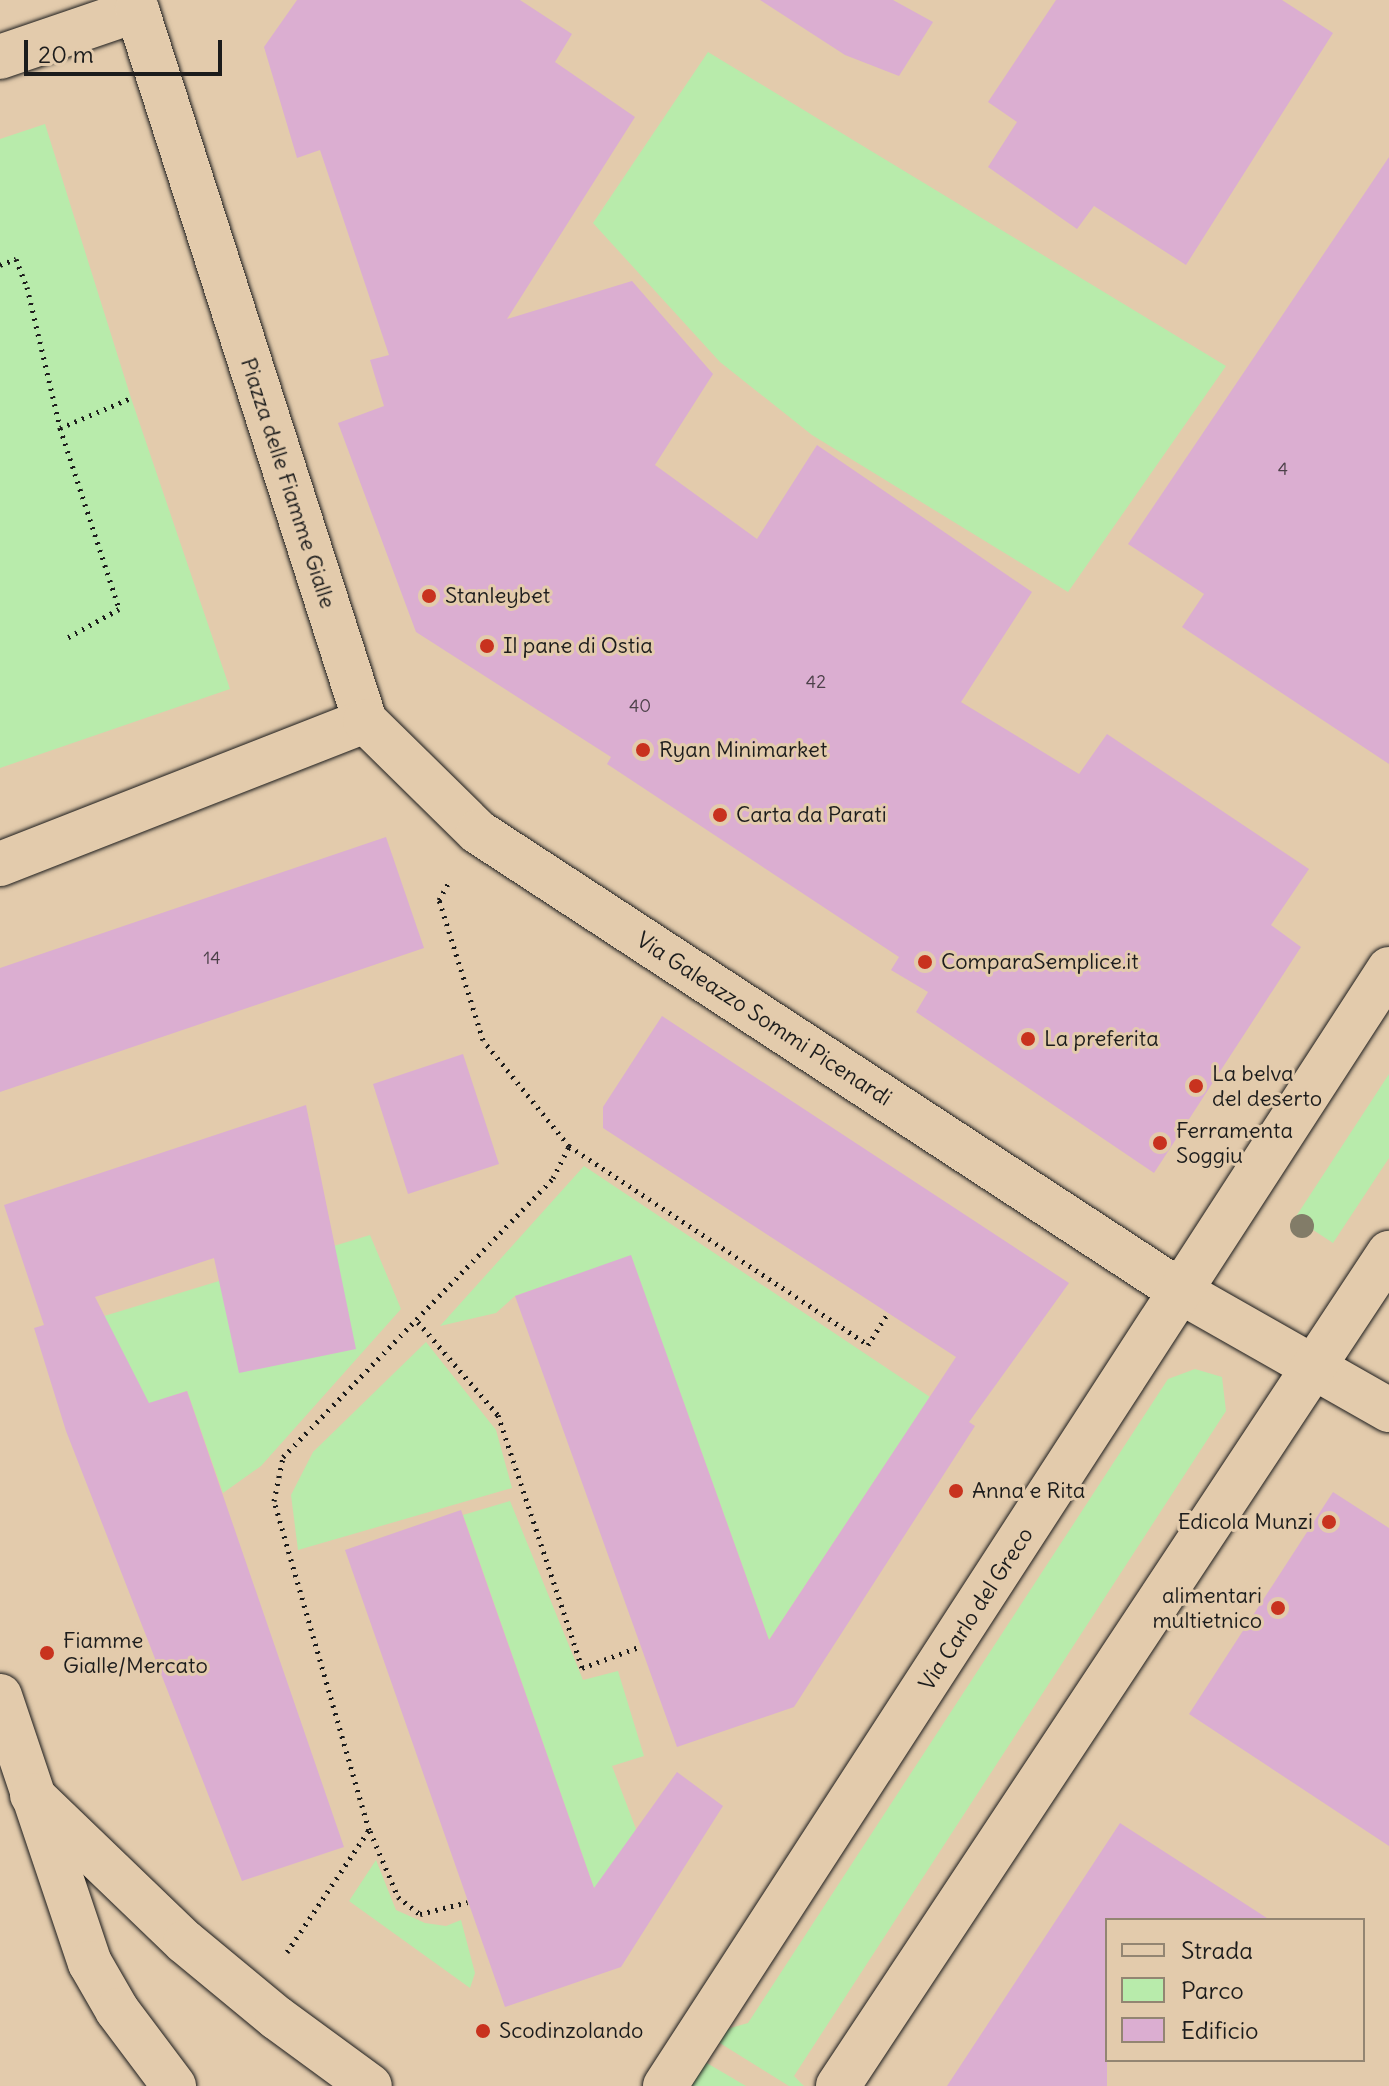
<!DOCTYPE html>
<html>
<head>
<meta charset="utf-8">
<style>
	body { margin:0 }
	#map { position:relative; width:1389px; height:2086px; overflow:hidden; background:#e3cbac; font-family:Delius,sans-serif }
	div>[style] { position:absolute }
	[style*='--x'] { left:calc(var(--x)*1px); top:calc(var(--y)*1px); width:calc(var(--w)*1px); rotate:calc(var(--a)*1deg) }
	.green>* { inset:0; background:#b8ebab }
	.building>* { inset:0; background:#dbaed1 }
	.path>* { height:5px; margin-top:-2.5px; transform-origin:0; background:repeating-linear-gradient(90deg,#1c1c1c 0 2px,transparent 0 8px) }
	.roads { filter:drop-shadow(0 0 2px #1c1c1c) drop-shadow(0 0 2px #1c1c1c) }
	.street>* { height:44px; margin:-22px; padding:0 22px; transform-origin:22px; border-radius:22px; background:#e3cbac }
	.secondary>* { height:44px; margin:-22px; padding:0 22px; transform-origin:22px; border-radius:22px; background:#e3cbac }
	.trees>* { width:24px; height:24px; margin:-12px; border-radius:50%; background:#827c68 }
	.dots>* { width:22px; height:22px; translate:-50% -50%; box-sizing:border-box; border:4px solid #e3cbac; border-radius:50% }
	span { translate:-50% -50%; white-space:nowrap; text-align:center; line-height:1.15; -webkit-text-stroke:6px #e3cbac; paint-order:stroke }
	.number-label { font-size:18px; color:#4c4049 }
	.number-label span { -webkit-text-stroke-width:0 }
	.street-label { font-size:22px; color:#1c1c1c }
	.poi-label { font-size:22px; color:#1c1c1c }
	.left { translate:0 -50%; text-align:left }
	.right { translate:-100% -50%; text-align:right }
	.legend { position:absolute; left:1105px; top:1918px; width:260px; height:144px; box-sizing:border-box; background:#e3cbac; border:2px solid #938572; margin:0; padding:10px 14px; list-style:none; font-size:24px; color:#1c1c1c }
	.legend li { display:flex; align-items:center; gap:16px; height:40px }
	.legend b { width:40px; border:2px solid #938572 }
	.scale { position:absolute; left:24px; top:40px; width:198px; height:36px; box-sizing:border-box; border:4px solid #1c1c1c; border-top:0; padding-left:10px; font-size:24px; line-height:28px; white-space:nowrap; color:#1c1c1c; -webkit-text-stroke:6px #e3cbac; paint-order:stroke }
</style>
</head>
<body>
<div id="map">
	<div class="green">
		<i style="clip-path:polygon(708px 52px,1226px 366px,1068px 592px,812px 435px,720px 362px,593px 223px)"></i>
		<i style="clip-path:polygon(45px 124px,131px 398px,230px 689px,0 768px,0 139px)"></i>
		<i style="clip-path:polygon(1389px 1074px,1389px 1158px,1333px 1243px,1295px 1218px)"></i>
		<i style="clip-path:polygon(584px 1166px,930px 1397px,769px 1640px,631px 1256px,515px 1296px,496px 1313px,440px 1326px)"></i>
		<i style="clip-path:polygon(370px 1235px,401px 1309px,261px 1466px,223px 1493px,187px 1391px,106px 1418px,78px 1324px)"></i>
		<i style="clip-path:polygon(426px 1342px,496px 1430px,512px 1488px,298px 1550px,291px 1495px,313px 1452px)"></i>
		<i style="clip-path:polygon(1195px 1369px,1222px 1377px,1226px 1411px,794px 2076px,804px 2086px,789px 2086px,715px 2040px,720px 2031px,748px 2023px,1168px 1379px)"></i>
		<i style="clip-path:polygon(510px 1501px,583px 1680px,618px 1671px,644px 1756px,612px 1766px,636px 1829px,597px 1897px,463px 1515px)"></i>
		<i style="clip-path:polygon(376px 1860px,396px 1910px,425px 1923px,446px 1926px,461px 1920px,475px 1973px,470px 1988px,349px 1901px)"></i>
		<i style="clip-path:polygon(700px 2059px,746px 2086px,682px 2086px)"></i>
	</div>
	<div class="building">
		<i style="clip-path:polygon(297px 0,520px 0,572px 34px,555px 62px,635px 117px,507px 319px,632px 281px,713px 374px,655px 465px,757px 539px,817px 445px,1032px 592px,961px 702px,1079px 774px,1107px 734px,1309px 869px,1271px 925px,1301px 947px,1154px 1173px,916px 1012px,928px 992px,891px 970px,899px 957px,607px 764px,611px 757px,416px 632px,338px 423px,384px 406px,370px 360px,389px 355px,320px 150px,297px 158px,264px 47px)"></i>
		<i style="clip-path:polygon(760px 0,893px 0,933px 22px,899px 76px,845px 55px)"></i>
		<i style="clip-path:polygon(1056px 0,1282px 0,1333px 33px,1186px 265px,1094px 206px,1077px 229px,988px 167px,1017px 122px,988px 102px)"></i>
		<i style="clip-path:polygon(1389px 157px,1389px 764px,1182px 627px,1204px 594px,1128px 544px)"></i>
		<i style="clip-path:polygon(386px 837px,424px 948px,0 1092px,0 968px)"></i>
		<i style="clip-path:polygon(662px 1016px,1069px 1283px,969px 1422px,975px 1426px,794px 1707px,677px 1747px,515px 1296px,631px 1255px,769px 1640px,956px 1357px,603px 1128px,603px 1107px)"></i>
		<i style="clip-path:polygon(463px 1054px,499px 1164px,408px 1194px,373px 1084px)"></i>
		<i style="clip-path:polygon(306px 1105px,356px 1349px,239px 1373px,214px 1258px,95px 1297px,149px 1403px,187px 1391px,344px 1847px,242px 1881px,66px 1431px,34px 1328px,44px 1325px,4px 1205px)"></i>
		<i style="clip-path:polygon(1333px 1492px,1389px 1528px,1389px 1846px,1189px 1714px)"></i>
		<i style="clip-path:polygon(461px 1510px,594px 1888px,677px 1772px,723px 1806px,621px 1967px,505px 2007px,345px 1550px)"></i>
		<i style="clip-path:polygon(1120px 1823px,1270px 1920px,1107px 1920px,1107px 2086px,947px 2086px)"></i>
	</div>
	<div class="path">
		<i style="--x:0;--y:265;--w:17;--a:-21"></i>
		<i style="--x:16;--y:259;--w:30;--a:69"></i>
		<i style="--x:27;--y:287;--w:145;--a:76.8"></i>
		<i style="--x:60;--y:428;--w:190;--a:71.9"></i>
		<i style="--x:119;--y:609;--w:62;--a:150.9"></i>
		<i style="--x:60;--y:428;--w:77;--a:-22.9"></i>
		<i style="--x:569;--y:1146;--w:359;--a:33.6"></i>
		<i style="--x:868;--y:1345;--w:38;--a:-58"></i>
		<i style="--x:418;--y:1322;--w:123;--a:49.3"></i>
		<i style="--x:498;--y:1415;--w:267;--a:71.6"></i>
		<i style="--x:582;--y:1668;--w:63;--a:-20.4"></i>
		<i style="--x:370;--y:1831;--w:72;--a:67"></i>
		<i style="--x:398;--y:1897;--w:28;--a:38"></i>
		<i style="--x:420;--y:1914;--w:49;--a:-14"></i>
		<i style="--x:287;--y:1952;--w:147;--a:-56.1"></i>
		<i style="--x:369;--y:1830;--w:342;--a:-106.1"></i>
		<i style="--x:274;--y:1501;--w:45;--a:-78.4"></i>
		<i style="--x:283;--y:1457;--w:388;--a:-45.9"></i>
		<i style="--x:553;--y:1178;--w:36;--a:-63"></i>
		<i style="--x:569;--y:1146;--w:136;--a:-129.1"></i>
		<i style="--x:483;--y:1040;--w:147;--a:-107.4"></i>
		<i style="--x:439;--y:900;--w:21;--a:-61"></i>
	</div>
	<div class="roads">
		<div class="street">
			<i style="--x:0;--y:57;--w:145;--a:-18.9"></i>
			<i style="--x:137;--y:10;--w:747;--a:72.22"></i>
			<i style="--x:365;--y:721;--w:392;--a:158.6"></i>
			<i style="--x:365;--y:721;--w:158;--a:44.5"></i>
			<i style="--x:478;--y:832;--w:842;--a:33.18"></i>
			<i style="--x:1183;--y:1293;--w:237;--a:29.6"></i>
			<i style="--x:665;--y:2086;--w:1331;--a:-57.05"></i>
			<i style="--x:838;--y:2086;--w:999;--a:-56.52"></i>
		</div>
		<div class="secondary">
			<i style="--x:0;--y:1696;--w:282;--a:71.4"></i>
			<i style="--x:90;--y:1963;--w:54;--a:60.1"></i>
			<i style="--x:117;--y:2010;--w:95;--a:53.1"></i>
			<i style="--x:32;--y:1795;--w:212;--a:43.9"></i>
			<i style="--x:185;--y:1942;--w:119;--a:39.6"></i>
			<i style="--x:277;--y:2018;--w:115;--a:36.2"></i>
		</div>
	</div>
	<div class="trees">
		<i style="left:1302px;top:1226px"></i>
	</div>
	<div class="dots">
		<i style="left:429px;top:596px;background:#c8321e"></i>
		<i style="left:487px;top:646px;background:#c8321e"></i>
		<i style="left:643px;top:750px;background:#c8321e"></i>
		<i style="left:720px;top:815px;background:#c8321e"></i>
		<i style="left:925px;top:962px;background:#c8321e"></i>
		<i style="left:1028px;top:1039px;background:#c8321e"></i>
		<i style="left:1196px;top:1086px;background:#c8321e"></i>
		<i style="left:1160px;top:1143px;background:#c8321e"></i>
		<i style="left:956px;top:1491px;background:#c8321e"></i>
		<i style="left:1329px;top:1522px;background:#c8321e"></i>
		<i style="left:1278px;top:1608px;background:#c8321e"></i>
		<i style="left:47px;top:1653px;background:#c8321e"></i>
		<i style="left:483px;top:2031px;background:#c8321e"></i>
	</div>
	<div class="number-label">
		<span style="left:1283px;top:469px">4</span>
		<span style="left:816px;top:682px">42</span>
		<span style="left:640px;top:706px">40</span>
		<span style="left:212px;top:958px">14</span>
	</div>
	<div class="street-label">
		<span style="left:288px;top:483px;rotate:72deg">Piazza delle Fiamme Gialle</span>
		<span style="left:764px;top:1019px;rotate:33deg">Via Galeazzo Sommi Picenardi</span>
		<span style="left:976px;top:1609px;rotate:-57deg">Via Carlo del Greco</span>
	</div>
	<div class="poi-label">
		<span class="left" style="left:445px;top:596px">Stanleybet</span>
		<span class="left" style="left:503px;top:646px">Il pane di Ostia</span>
		<span class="left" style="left:659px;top:750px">Ryan Minimarket</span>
		<span class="left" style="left:736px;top:815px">Carta da Parati</span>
		<span class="left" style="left:941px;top:962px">ComparaSemplice.it</span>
		<span class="left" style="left:1044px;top:1039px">La preferita</span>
		<span class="left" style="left:1212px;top:1086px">La belva<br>del deserto</span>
		<span class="left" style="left:1176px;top:1143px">Ferramenta<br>Soggiu</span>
		<span class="left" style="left:972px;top:1491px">Anna e Rita</span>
		<span class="right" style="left:1313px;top:1522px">Edicola Munzi</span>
		<span class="right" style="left:1262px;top:1608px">alimentari<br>multietnico</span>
		<span class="left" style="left:63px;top:1653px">Fiamme<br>Gialle/Mercato</span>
		<span class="left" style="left:499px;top:2031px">Scodinzolando</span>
	</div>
	<ul class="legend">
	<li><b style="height:10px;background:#e3cbac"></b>Strada</li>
	<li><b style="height:22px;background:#b8ebab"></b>Parco</li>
	<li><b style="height:22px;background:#dbaed1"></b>Edificio</li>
	</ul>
	<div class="scale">20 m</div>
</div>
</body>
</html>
